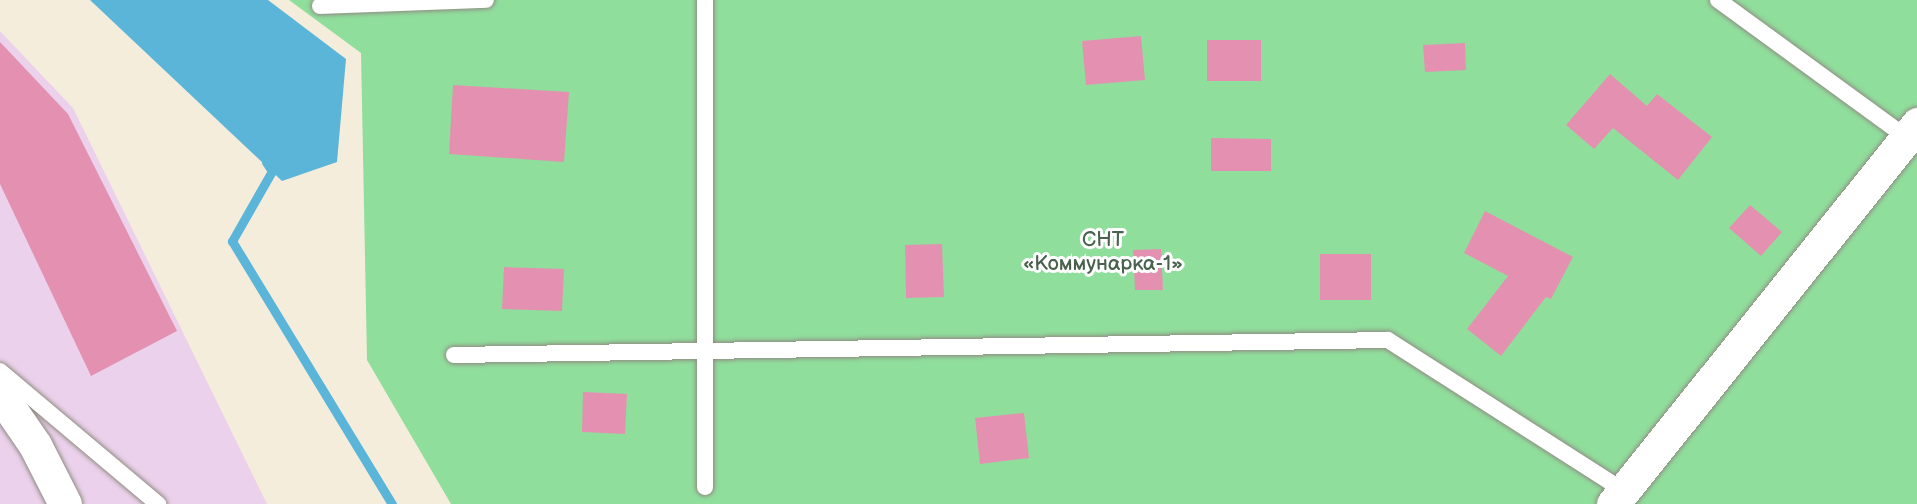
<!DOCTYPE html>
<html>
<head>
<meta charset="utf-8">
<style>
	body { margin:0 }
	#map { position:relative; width:1917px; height:504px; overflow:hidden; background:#f5eddb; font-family:"Balsamiq Sans",sans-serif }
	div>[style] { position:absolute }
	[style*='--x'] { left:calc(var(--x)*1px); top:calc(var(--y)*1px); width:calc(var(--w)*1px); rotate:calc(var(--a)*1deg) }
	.built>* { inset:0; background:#ebd1eb }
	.green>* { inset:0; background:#90de9c }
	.water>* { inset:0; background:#5bb5d8 }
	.stream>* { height:9px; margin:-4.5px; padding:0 4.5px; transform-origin:4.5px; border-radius:4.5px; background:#5bb5d8 }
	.building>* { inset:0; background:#e491b1 }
	.roads { filter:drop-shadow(0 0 2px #908c83) drop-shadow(0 0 2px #908c83) }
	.service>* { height:16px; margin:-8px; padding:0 8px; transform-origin:8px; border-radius:8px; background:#fff }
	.minor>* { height:33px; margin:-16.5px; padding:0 16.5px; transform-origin:16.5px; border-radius:16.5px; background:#fff }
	span { translate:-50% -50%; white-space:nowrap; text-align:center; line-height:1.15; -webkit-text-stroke:6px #fff; paint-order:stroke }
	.park-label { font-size:21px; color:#49614d }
</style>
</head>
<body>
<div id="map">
	<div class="built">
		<i style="clip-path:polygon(0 31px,73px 108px,267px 504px,0 504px)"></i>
	</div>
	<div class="green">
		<i style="clip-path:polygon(289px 0,1917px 0,1917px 504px,451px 504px,367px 360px,361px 53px)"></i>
	</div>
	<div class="water">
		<i style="clip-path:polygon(90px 0,268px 0,346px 59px,337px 162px,282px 181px)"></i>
	</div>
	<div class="stream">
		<i style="--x:266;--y:162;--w:11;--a:56"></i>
		<i style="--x:272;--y:171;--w:81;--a:119.7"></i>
		<i style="--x:232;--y:241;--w:308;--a:58.7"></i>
	</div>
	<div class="building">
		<i style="clip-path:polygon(1141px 36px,1145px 80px,1086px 85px,1082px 41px)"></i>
		<i style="clip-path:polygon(1207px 40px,1261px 40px,1261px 81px,1207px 81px)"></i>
		<i style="clip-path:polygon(0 42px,68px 114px,177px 331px,91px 376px,0 184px)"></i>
		<i style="clip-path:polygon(1465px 43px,1466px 70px,1425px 72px,1423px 45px)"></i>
		<i style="clip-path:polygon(1610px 74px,1647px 106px,1657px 94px,1712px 137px,1678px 180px,1613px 128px,1594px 149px,1566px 125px)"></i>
		<i style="clip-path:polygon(453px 85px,569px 92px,564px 162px,449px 154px)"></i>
		<i style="clip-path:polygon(1211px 138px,1271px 139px,1271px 171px,1211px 171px)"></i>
		<i style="clip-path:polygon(1750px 205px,1782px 232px,1761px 256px,1729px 228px)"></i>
		<i style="clip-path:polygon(1485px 211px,1573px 257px,1551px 299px,1546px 297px,1501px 356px,1467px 329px,1508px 276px,1464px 253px)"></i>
		<i style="clip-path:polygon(942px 244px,944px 297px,906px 298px,905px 245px)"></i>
		<i style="clip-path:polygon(1161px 249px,1163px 290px,1135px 290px,1133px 250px)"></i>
		<i style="clip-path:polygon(1320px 254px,1371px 254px,1371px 300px,1320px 300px)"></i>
		<i style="clip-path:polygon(504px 267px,564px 269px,562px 311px,502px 309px)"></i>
		<i style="clip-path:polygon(583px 392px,627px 394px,625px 434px,582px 432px)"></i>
		<i style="clip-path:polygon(1024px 413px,1029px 458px,980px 464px,975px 418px)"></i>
	</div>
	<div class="roads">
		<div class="service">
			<i style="--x:705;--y:0;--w:487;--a:90"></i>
			<i style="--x:1718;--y:0;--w:234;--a:36.1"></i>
			<i style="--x:320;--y:6;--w:166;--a:-2.1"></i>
			<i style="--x:454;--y:355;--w:934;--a:-0.92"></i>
			<i style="--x:1388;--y:340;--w:279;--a:32.6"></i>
			<i style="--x:0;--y:371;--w:207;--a:40.1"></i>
		</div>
		<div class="minor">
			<i style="--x:0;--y:394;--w:62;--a:55.5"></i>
			<i style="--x:35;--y:445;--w:66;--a:63"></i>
			<i style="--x:1613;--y:504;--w:487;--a:-51.3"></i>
		</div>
	</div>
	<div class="park-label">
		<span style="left:1103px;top:252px">СНТ<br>«Коммунарка-1»</span>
	</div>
</div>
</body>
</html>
